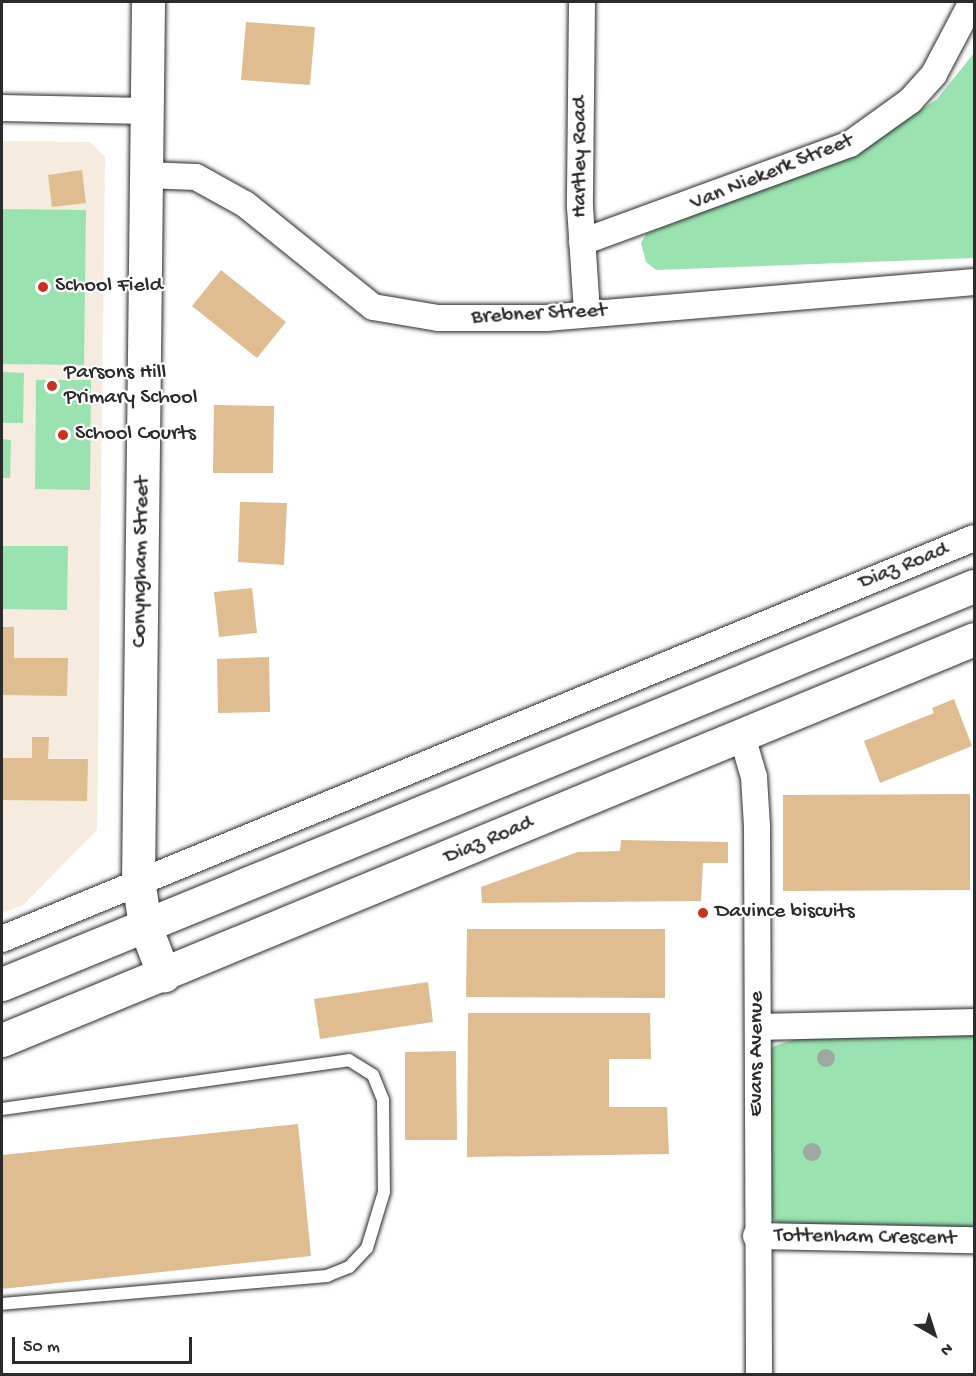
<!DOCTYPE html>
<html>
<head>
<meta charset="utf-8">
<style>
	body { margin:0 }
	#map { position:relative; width:976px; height:1376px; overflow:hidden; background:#fff; font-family:"Gochi Hand",sans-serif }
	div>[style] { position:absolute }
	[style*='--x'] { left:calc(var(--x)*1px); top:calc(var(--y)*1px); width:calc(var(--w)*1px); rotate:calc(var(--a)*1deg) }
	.built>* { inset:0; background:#f5ebde }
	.green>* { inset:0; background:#9ae3b1 }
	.building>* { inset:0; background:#dfbd91 }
	.roads { filter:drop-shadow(0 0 2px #2b2b2b) drop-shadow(0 0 2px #2b2b2b) }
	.lane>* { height:12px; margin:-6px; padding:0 6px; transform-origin:6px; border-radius:6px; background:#fff }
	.street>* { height:26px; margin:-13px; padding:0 13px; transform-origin:13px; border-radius:13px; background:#fff }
	.secondary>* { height:33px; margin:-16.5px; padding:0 16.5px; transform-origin:16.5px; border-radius:16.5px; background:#fff }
	.trees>* { width:18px; height:18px; margin:-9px; border-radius:50%; background:#9da9a0 }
	.dots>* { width:16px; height:16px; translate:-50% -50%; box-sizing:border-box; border:3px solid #fff; border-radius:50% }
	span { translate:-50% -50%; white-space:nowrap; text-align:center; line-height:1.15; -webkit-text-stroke:4.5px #fff; paint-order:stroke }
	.street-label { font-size:22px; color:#2b2b2b }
	.poi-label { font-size:22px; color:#2b2b2b }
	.left { translate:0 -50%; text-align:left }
	.frame { position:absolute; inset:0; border:3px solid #2b2b2b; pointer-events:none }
	.north { position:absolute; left:904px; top:1304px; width:60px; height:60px; -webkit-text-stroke:4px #fff; paint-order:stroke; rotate:141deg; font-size:16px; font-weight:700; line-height:24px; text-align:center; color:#2b2b2b }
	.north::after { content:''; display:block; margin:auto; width:21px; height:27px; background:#2b2b2b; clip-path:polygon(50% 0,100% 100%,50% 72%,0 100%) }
	.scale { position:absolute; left:12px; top:1337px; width:180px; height:27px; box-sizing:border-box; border:3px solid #2b2b2b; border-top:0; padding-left:8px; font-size:18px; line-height:21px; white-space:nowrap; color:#2b2b2b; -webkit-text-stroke:4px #fff; paint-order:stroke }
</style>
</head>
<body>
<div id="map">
	<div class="built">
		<i style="clip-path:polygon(2px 141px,90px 142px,105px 157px,97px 830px,23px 905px,2px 913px)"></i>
	</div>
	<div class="green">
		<i style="clip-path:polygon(974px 53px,974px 258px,656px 270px,646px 262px,641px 243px,646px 234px,864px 148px,937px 99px)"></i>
		<i style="clip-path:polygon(2px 209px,86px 210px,84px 365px,2px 364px)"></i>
		<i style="clip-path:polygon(2px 372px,24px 373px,23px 423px,2px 423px)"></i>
		<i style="clip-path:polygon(36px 380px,91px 380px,90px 490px,35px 489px)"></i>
		<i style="clip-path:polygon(2px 439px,11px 440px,10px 478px,2px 478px)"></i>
		<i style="clip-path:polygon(2px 546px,68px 546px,67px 610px,2px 609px)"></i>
		<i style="clip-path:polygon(974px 1033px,974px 1228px,785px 1227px,774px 1220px,768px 1208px,768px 1053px,774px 1046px,800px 1038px)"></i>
	</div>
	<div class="building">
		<i style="clip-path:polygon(246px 22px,315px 27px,310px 85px,241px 80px)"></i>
		<i style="clip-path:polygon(82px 170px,86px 203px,52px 207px,48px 175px)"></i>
		<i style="clip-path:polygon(221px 270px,286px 322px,257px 358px,192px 306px)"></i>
		<i style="clip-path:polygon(214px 405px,274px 406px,273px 473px,213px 473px)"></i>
		<i style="clip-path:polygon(240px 502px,287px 503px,284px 565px,238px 562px)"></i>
		<i style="clip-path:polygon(252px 588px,257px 633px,219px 637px,214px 592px)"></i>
		<i style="clip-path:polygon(2px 627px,14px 627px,14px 658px,68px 658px,67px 696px,2px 695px)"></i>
		<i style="clip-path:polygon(269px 657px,270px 712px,218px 713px,217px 659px)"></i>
		<i style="clip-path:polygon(954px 699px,972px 746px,880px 783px,864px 741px,934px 713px,932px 708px)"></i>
		<i style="clip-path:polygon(32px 737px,49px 737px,48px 759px,88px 759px,87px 801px,2px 800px,2px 758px,32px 758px)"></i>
		<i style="clip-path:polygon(970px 794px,970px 890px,783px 891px,783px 795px)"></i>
		<i style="clip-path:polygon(621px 840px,728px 842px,728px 863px,703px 863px,701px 901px,482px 903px,481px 887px,578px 852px,620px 851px)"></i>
		<i style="clip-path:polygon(467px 929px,665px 929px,665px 998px,466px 997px)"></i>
		<i style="clip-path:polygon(428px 982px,433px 1022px,320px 1039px,314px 999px)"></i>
		<i style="clip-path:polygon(468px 1013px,650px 1013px,651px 1059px,609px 1059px,609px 1107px,667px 1107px,669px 1154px,467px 1157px)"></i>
		<i style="clip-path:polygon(456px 1051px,457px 1140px,405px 1140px,405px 1052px)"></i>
		<i style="clip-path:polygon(298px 1124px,311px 1256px,2px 1289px,2px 1155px)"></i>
	</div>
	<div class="roads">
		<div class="lane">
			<i style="--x:2;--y:1109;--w:350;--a:-8"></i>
			<i style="--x:349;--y:1060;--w:28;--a:32"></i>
			<i style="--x:373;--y:1075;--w:27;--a:68"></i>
			<i style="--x:383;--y:1100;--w:92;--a:89.4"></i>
			<i style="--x:384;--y:1192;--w:59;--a:106.9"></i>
			<i style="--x:367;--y:1248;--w:26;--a:133"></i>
			<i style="--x:349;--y:1267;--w:24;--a:158"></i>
			<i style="--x:327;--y:1276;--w:326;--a:175.1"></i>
		</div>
		<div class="street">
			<i style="--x:582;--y:2;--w:205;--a:90.6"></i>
			<i style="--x:580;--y:207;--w:106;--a:86.2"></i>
			<i style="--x:2;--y:108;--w:144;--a:1.2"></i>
			<i style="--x:146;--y:175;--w:50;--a:2.3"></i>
			<i style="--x:196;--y:177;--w:56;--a:28.9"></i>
			<i style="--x:245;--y:204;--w:164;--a:38.8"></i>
			<i style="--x:373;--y:307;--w:66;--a:9.6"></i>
			<i style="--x:438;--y:318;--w:108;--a:0"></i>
			<i style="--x:546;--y:318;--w:430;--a:-4.8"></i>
			<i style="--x:582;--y:242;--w:285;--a:-20.1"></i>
			<i style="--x:850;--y:144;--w:74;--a:-35.6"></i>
			<i style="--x:910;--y:101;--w:36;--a:-48"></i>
			<i style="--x:934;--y:74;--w:81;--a:-62.2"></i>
			<i style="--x:742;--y:736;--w:43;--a:73.7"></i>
			<i style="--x:754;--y:777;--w:49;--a:86.5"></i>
			<i style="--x:757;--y:826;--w:548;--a:89.79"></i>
			<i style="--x:2;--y:939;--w:1051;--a:-22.42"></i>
			<i style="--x:759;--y:1027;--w:215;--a:-1.3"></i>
			<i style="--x:756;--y:1236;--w:218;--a:1.1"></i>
		</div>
		<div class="secondary">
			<i style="--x:148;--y:2;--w:877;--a:90.65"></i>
			<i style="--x:138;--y:879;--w:48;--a:81.5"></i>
			<i style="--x:145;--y:926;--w:53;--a:68.8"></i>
			<i style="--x:2;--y:984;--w:1050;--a:-22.27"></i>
			<i style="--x:2;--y:1040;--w:1051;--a:-22.42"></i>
		</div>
	</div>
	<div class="trees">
		<i style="left:826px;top:1058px"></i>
		<i style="left:812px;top:1152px"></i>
	</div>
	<div class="dots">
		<i style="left:43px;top:287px;background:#c8321e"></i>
		<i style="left:52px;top:386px;background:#c8321e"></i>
		<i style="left:63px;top:435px;background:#c8321e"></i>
		<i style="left:703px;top:913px;background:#c8321e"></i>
	</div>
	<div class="street-label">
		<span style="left:581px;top:157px;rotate:-90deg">Hartley Road</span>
		<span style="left:772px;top:173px;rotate:-22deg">Van Niekerk Street</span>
		<span style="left:539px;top:315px;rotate:-3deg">Brebner Street</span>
		<span style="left:142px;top:562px;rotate:-89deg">Conyngham Street</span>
		<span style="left:904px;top:567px;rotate:-22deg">Diaz Road</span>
		<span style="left:489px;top:841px;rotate:-23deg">Diaz Road</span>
		<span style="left:758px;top:1054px;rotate:-90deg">Evans Avenue</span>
		<span style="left:865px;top:1238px;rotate:1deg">Tottenham Crescent</span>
	</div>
	<div class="poi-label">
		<span class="left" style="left:55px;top:287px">School Field</span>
		<span class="left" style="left:64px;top:386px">Parsons Hill<br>Primary School</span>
		<span class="left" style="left:75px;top:435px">School Courts</span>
		<span class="left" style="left:715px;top:913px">Davince biscuits</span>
	</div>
	<div class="frame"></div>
	<div class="north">N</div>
	<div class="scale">50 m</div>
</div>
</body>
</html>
